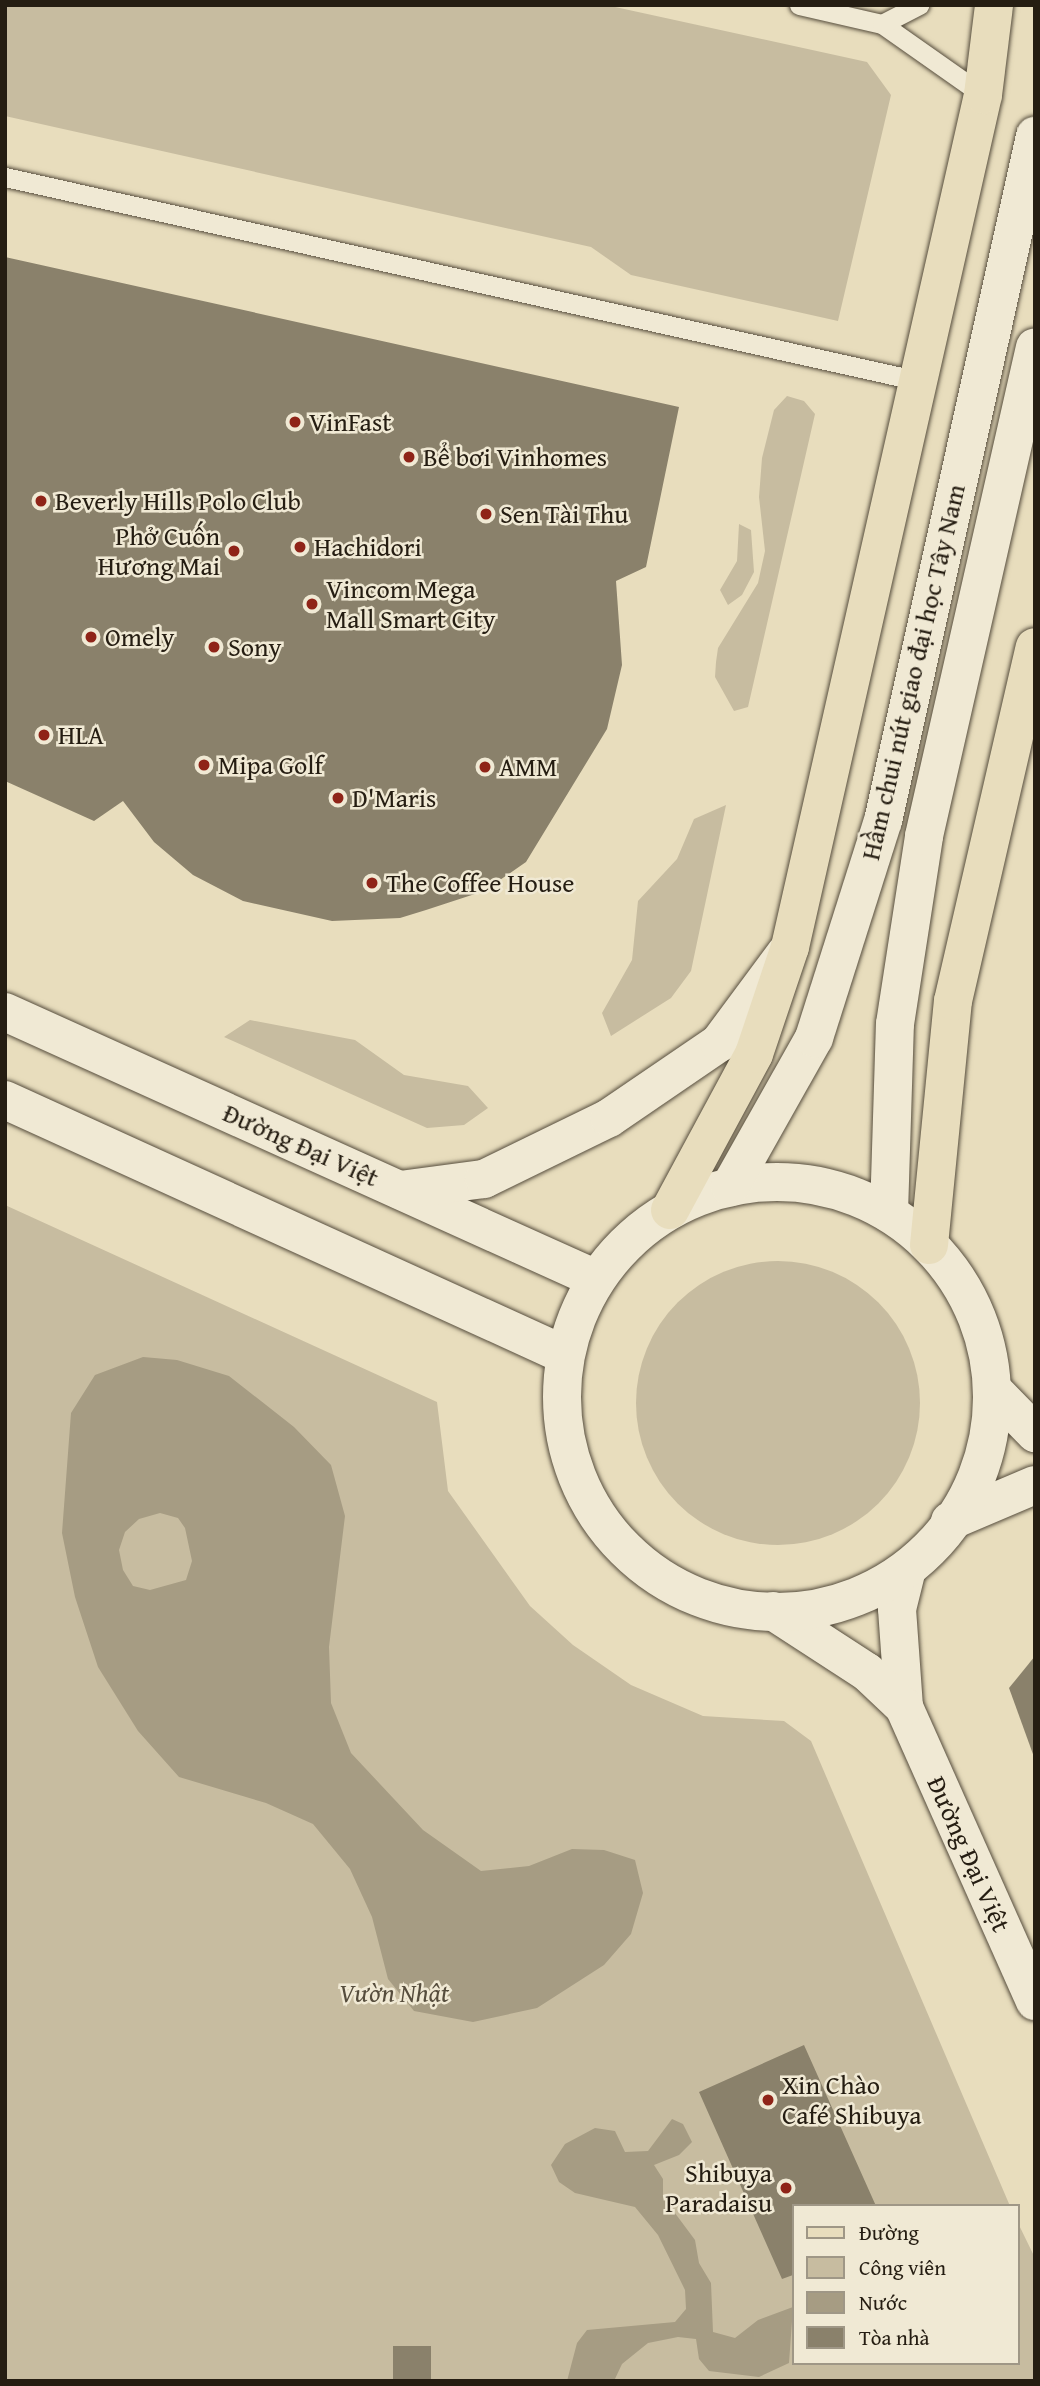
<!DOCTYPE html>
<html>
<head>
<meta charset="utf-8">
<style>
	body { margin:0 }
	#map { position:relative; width:1040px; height:2386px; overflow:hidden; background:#e8ddbd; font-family:"Gentium Book Plus",serif }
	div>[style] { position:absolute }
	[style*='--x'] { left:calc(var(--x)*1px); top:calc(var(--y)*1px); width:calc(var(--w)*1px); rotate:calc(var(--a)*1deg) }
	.green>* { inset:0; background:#c7bca0 }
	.round { border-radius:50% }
	.water>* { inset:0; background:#a69c83 }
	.building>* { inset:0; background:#8a816b }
	.roads { filter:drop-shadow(0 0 2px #564d3d) drop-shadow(0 0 2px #564d3d) }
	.service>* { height:19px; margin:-9.5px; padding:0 9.5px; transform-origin:9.5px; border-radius:9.5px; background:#f0e9d4 }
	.minor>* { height:38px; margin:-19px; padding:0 19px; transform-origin:19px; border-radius:19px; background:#f0e9d4 }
	.tertiary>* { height:38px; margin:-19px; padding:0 19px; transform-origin:19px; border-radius:19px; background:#f0e9d4 }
	.tertiary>.ring { margin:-19px; padding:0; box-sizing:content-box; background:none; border:38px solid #f0e9d4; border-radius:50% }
	.primary>* { height:38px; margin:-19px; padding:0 19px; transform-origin:19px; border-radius:19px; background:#e8ddbd }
	.dots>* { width:19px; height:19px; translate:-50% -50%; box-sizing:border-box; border:4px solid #f0e9d4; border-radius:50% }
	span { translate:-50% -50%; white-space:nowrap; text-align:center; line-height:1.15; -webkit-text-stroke:5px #f0e9d4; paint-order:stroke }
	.poi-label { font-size:26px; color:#251d12 }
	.left { translate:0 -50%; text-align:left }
	.right { translate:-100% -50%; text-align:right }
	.street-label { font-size:26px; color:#251d12 }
	.park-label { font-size:26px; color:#564d3d; font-style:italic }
	.frame { position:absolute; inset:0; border:7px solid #251d12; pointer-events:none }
	.legend { position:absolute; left:792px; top:2204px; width:228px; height:161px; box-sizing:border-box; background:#f0e9d4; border:2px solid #9f9786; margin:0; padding:9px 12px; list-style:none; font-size:21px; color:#251d12 }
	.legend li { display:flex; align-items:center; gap:14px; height:35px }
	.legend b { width:35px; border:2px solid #9f9786 }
</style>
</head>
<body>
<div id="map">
	<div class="green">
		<i style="clip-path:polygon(5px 5px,606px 5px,867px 62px,891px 95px,838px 321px,631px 275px,591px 247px,5px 116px)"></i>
		<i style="clip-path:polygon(787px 396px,804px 401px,815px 414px,748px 707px,734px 711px,715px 677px,716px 662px,718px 648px,758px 583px,765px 551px,759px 497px,762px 458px,774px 410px)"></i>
		<i style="clip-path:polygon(739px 524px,751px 530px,754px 572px,742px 595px,728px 605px,720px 590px,737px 561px)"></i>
		<i style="clip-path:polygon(726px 805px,691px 971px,671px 998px,611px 1036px,602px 1013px,632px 960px,638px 901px,677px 859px,694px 819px)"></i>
		<i style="clip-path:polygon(250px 1020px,355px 1040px,404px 1075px,468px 1086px,488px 1108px,464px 1125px,427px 1128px,224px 1037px)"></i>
		<i style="clip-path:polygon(5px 1205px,437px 1402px,448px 1491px,530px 1606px,573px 1645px,631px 1685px,703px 1716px,784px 1721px,811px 1741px,1010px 2206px,793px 2206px,793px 2363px,1017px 2363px,1017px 2221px,1035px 2258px,1035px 2381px,5px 2381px)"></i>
		<i class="round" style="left:636px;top:1261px;width:284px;height:284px"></i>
	</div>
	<div class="water">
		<i style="clip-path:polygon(evenodd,143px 1357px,177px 1360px,229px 1376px,294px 1427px,331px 1465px,345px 1516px,329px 1647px,331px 1703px,351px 1753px,423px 1830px,481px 1871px,529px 1866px,572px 1849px,604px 1850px,635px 1860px,643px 1893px,631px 1934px,604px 1965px,537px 2008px,473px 2022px,414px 2011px,388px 1979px,372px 1917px,350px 1869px,313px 1824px,266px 1803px,179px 1777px,138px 1731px,98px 1667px,75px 1597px,62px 1533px,71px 1413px,95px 1375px,143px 1357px,160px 1513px,178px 1518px,185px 1528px,192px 1561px,186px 1580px,150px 1590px,133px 1586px,123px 1570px,119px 1550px,125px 1532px,139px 1519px,160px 1513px)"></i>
		<i style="clip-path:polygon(672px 2119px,683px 2124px,692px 2142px,679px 2155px,654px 2165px,663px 2179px,663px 2197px,695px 2240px,699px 2263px,711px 2283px,713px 2332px,735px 2338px,758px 2320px,793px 2307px,789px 2363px,759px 2377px,709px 2371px,699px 2359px,696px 2339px,678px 2337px,648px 2343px,622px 2364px,614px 2381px,567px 2381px,577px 2343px,587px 2330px,675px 2322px,686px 2309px,685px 2290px,658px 2235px,635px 2207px,575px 2193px,559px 2182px,551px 2165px,565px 2144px,595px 2128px,615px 2131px,625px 2152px,648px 2151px)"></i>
	</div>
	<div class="building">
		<i style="clip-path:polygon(5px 257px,679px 407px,646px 567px,616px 581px,622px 665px,607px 729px,526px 862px,484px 891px,426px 910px,400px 918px,332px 921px,243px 901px,193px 875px,154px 842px,123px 801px,94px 821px,5px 781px)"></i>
		<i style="clip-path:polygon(1035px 1656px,1035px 1757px,1034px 1757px,1009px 1688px)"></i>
		<i style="clip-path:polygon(804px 2045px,876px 2206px,793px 2206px,793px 2275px,782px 2279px,699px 2092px)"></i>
		<i style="clip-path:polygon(393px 2346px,431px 2346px,431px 2381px,393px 2381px)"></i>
	</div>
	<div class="roads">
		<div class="service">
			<i style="--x:799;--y:5;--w:85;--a:12.9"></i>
			<i style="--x:882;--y:24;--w:123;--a:35.1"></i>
			<i style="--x:882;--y:24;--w:42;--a:-27.2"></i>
			<i style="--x:5;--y:177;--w:932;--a:12.58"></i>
		</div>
		<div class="minor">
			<i style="--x:994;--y:1391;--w:59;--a:45.7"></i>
			<i style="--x:950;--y:1521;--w:92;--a:-23"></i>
			<i style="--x:907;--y:1569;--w:41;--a:104"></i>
			<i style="--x:897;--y:1609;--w:98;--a:85.9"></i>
			<i style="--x:904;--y:1707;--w:322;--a:66"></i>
			<i style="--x:773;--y:1611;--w:112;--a:33"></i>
			<i style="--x:867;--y:1672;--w:51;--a:43.4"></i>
		</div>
		<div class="tertiary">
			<i style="--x:5;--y:1012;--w:649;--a:24.31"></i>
			<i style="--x:5;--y:1100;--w:615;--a:24.48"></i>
			<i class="ring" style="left:562px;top:1182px;width:392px;height:392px"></i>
			<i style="--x:730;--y:1187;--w:171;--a:-60.6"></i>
			<i style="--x:814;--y:1038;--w:228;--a:-72.4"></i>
			<i style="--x:883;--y:821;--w:702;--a:-77.49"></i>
			<i style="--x:400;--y:1190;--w:85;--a:-7.5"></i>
			<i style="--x:484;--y:1179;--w:139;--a:-26"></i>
			<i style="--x:609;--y:1118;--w:133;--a:-34.3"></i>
			<i style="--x:719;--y:1043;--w:111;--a:-53.4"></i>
			<i style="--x:889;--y:1213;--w:189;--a:-88.2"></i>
			<i style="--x:895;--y:1024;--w:190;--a:-81.2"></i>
			<i style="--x:924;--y:836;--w:501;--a:-77.21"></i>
		</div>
		<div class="primary">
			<i style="--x:670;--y:1210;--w:177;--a:-61.7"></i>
			<i style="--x:754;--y:1054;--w:113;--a:-71.4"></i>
			<i style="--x:790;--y:947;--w:874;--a:-77.24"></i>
			<i style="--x:983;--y:95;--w:91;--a:-83"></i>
			<i style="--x:929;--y:1245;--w:245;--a:-84.4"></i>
			<i style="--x:953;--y:1001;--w:363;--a:-77"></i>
		</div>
	</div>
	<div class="dots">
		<i style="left:295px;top:422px;background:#8f2418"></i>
		<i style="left:409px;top:457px;background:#8f2418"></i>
		<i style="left:41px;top:501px;background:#8f2418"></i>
		<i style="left:486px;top:514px;background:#8f2418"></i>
		<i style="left:300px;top:547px;background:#8f2418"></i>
		<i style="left:234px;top:551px;background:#8f2418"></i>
		<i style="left:312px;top:604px;background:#8f2418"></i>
		<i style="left:91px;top:637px;background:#8f2418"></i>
		<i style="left:214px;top:647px;background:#8f2418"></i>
		<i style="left:44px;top:735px;background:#8f2418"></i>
		<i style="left:204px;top:765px;background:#8f2418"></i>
		<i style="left:485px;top:767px;background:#8f2418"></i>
		<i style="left:338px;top:798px;background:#8f2418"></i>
		<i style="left:372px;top:883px;background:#8f2418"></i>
		<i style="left:768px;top:2100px;background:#8f2418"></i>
		<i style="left:786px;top:2188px;background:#8f2418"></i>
	</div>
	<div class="poi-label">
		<span class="left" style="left:309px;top:422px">VinFast</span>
		<span class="left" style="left:423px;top:457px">Bể bơi Vinhomes</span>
		<span class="left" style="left:55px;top:501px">Beverly Hills Polo Club</span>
		<span class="left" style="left:500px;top:514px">Sen Tài Thu</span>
		<span class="right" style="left:220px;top:551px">Phở Cuốn<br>Hương Mai</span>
		<span class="left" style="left:314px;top:547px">Hachidori</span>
		<span class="left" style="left:326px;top:604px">Vincom Mega<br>Mall Smart City</span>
		<span class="left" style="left:105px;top:637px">Omely</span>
		<span class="left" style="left:228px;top:647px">Sony</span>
		<span class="left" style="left:58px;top:735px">HLA</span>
		<span class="left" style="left:218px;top:765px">Mipa Golf</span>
		<span class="left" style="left:499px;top:767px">AMM</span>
		<span class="left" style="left:352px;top:798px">D'Maris</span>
		<span class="left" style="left:386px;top:883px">The Coffee House</span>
		<span class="left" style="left:782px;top:2100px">Xin Chào<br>Café Shibuya</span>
		<span class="right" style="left:772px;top:2188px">Shibuya<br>Paradaisu</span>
	</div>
	<div class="street-label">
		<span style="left:913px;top:672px;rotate:-77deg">Hầm chui nút giao đại học Tây Nam</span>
		<span style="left:301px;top:1145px;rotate:24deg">Đường Đại Việt</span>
		<span style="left:969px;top:1854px;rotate:66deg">Đường Đại Việt</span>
	</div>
	<div class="park-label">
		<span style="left:394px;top:1993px">Vườn Nhật</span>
	</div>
	<div class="frame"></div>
	<ul class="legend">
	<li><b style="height:9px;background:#e8ddbd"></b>Đường</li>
	<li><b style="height:19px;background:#c7bca0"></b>Công viên</li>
	<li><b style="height:19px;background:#a69c83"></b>Nước</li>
	<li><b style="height:19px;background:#8a816b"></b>Tòa nhà</li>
	</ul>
</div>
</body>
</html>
